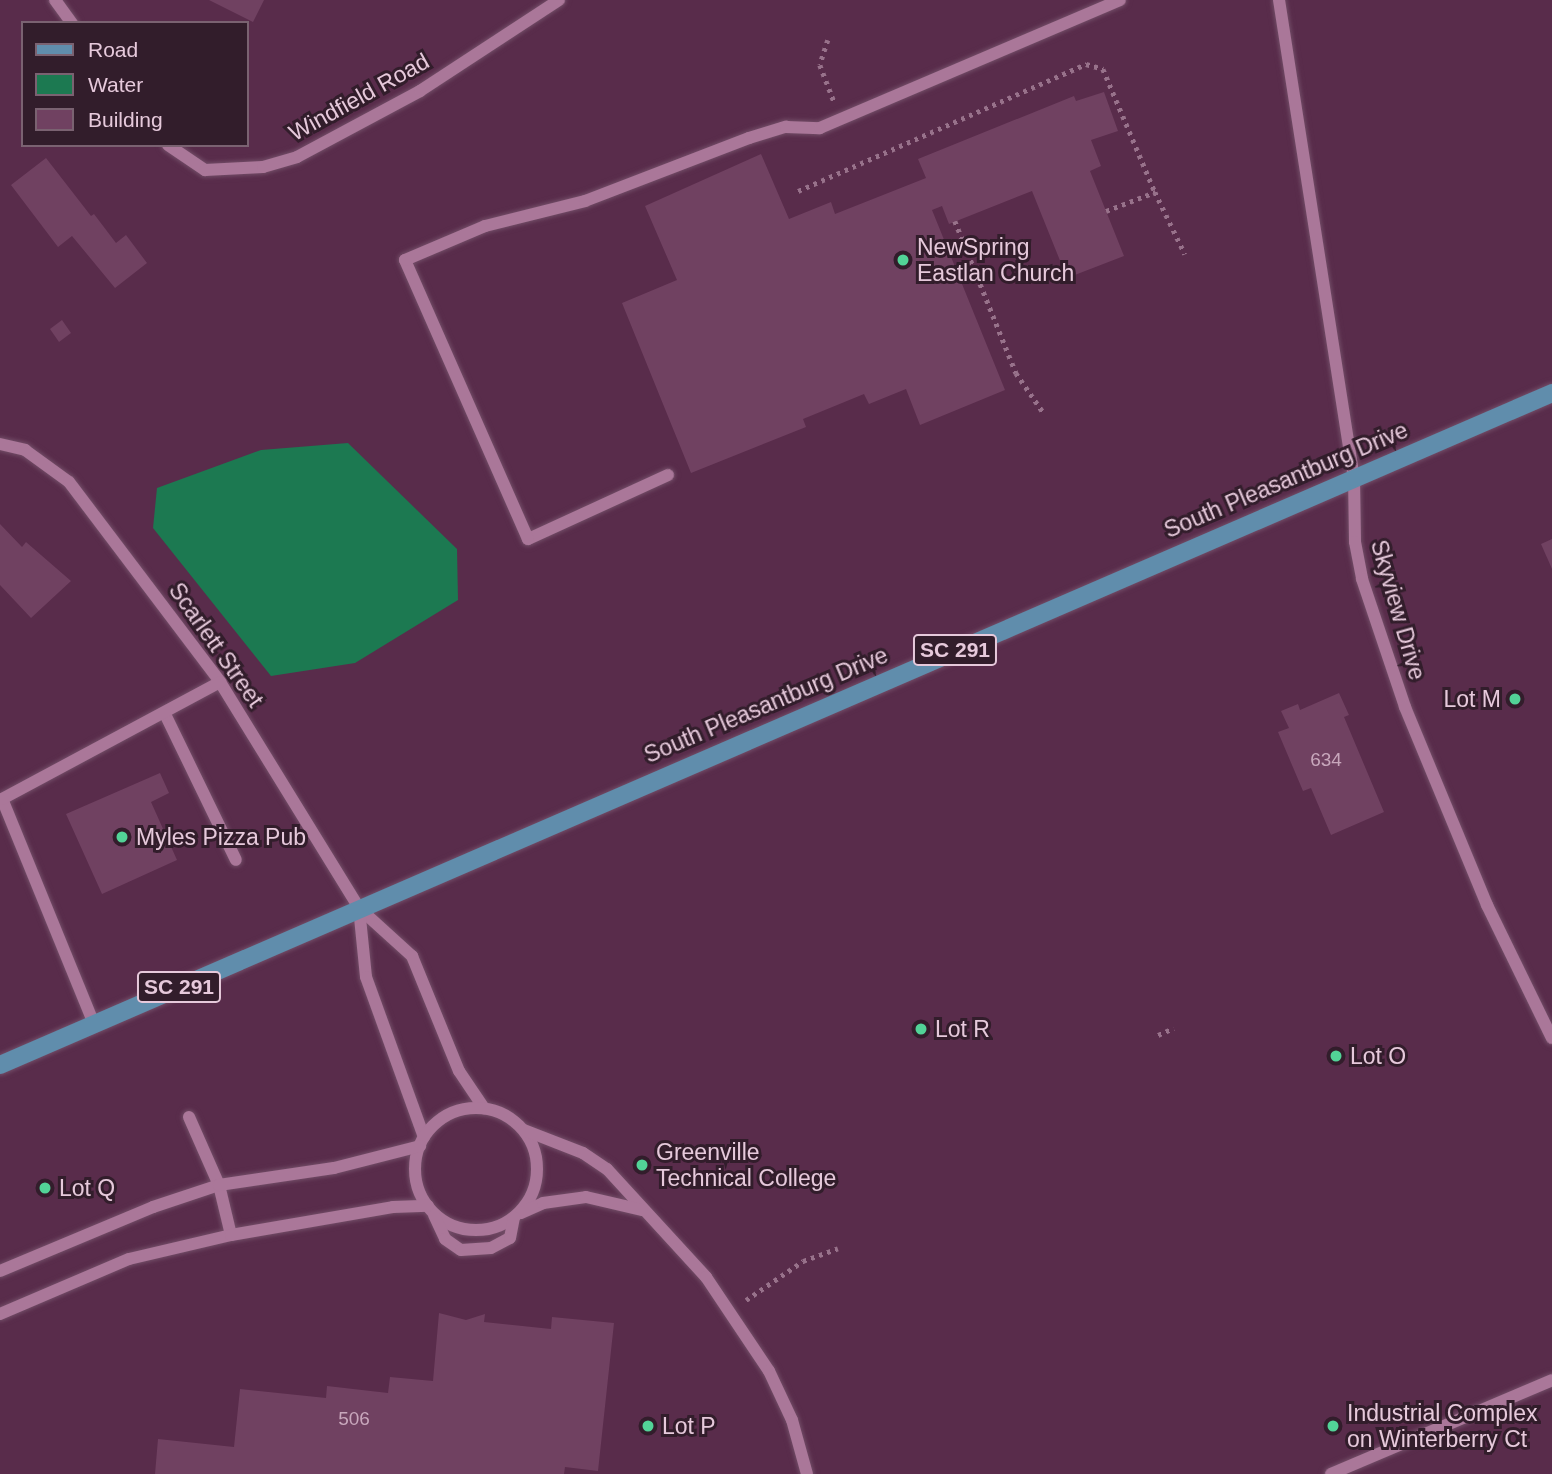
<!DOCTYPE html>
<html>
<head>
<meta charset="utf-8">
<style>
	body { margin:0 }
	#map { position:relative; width:1552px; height:1474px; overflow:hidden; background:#592c4b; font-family:Arial,sans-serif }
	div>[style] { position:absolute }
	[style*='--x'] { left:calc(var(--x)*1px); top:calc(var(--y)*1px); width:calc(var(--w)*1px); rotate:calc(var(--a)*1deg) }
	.water>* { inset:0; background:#1c7951 }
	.building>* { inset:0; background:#704161 }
	.path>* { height:4.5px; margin-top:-2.25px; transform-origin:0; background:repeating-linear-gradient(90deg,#98728b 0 3.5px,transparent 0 8.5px) }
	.roads { filter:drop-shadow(0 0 2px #724d67) drop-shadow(0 0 2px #724d67) }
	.minor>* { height:12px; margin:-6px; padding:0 6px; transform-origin:6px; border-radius:6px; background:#a79 }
	.minor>.ring { margin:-6px; padding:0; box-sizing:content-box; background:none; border:12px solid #a79; border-radius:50% }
	.major>* { height:18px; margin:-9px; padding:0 9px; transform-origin:9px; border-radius:9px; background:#608dac }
	.dots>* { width:19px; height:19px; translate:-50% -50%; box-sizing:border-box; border:4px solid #321d2b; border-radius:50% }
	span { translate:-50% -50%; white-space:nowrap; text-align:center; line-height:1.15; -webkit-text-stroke:6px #321d2b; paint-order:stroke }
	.number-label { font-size:19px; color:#c8a7bc }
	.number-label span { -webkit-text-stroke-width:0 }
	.shield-label span { padding:2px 5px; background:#321d2b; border:2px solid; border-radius:5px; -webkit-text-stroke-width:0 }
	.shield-label { font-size:21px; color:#e6c9db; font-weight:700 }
	.street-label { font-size:23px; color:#e6c9db }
	.poi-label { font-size:23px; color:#e6c9db }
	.left { translate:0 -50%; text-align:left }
	.right { translate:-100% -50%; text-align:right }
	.legend { position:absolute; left:21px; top:21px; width:228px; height:126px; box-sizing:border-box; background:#321d2b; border:2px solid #7a6271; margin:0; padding:9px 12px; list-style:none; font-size:21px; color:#e6c9db }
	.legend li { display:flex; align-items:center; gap:14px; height:35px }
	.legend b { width:35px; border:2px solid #7a6271 }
</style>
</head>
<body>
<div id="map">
	<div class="water">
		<i style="clip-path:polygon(348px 443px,457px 549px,458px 600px,355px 663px,271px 676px,153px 528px,157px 488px,261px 450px)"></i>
	</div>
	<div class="building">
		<i style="clip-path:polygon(209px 0,264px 0,253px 22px)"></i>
		<i style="clip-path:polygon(1104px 92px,1118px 131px,1091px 140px,1101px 166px,1090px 171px,1124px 256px,1067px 278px,1032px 191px,949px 224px,942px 206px,932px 210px,1005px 390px,920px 425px,906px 389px,869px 404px,864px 394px,803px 419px,806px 427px,691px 473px,622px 303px,677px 280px,645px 206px,761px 154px,789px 219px,831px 202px,835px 214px,926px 178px,918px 159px,1074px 96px,1076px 101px)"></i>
		<i style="clip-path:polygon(46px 158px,91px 216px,94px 214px,116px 243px,126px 235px,147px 263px,115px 288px,72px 236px,58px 247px,11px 185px)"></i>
		<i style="clip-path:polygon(62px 320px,71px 333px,59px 342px,50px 329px)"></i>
		<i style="clip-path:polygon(0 524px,22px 547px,26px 542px,71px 581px,31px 618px,0 585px)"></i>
		<i style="clip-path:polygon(1552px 539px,1552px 569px,1541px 544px)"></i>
		<i style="clip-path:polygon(1339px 693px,1349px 715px,1344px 717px,1384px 812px,1331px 835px,1311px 788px,1303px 791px,1278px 732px,1289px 728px,1281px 711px,1298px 704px,1300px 710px)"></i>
		<i style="clip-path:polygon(160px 773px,169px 793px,151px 802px,177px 860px,102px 894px,66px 814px)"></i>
		<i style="clip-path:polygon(439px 1313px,466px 1320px,485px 1314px,484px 1322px,551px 1329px,552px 1317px,614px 1323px,598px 1471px,565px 1467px,564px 1474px,155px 1474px,158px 1439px,234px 1447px,240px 1389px,326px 1398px,327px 1386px,388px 1393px,390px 1377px,433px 1381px)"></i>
	</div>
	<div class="path">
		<i style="--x:828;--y:40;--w:26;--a:108"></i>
		<i style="--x:820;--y:65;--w:40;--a:69"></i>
		<i style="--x:798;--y:191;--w:315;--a:-23.8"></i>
		<i style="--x:1086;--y:64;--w:18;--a:16"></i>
		<i style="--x:1103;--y:69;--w:134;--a:67.1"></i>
		<i style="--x:1106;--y:211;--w:53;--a:-21.2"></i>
		<i style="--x:1155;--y:192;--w:69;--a:64.2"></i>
		<i style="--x:955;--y:221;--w:164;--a:68.1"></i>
		<i style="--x:1016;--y:373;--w:47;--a:55.3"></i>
		<i style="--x:1158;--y:1035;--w:17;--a:-24"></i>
		<i style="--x:746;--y:1300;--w:69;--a:-34.4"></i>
		<i style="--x:803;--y:1261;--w:37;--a:-20"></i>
	</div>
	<div class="roads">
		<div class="minor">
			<i style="--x:55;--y:0;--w:29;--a:54"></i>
			<i style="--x:1279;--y:0;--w:483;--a:81.1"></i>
			<i style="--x:1354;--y:477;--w:65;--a:89.1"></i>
			<i style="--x:1355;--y:542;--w:38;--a:79"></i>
			<i style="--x:1362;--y:579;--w:135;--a:71.4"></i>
			<i style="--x:1405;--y:707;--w:214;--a:67.5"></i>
			<i style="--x:1487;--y:905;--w:148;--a:64"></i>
			<i style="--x:168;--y:145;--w:45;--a:34"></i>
			<i style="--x:205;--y:170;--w:58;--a:-3"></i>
			<i style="--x:263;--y:167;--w:35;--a:-16"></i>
			<i style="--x:297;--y:157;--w:140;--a:-28.2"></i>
			<i style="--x:420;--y:91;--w:166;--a:-33.2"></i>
			<i style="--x:0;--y:444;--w:26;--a:13"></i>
			<i style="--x:25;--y:450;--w:54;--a:36"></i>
			<i style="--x:69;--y:482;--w:251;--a:52.9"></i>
			<i style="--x:220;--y:682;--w:265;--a:58.4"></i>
			<i style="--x:359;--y:908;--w:72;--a:42.2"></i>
			<i style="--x:412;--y:956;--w:124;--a:67.8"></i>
			<i style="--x:459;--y:1071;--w:45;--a:56"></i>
			<i style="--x:668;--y:475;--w:154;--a:155.4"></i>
			<i style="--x:528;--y:539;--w:305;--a:-113.8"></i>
			<i style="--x:405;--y:260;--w:87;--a:-23"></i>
			<i style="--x:485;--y:226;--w:103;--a:-14"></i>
			<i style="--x:585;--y:201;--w:176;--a:-21"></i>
			<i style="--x:749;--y:138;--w:39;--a:-17"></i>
			<i style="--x:786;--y:127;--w:34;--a:2"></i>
			<i style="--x:820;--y:128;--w:326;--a:-23.1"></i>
			<i style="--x:165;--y:714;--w:162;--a:64.1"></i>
			<i style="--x:359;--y:908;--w:69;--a:84.2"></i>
			<i style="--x:366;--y:977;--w:170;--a:70.1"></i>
			<i style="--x:94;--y:1024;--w:243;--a:-112.2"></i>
			<i style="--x:2;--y:799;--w:247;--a:-28.2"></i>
			<i class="ring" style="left:415px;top:1108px;width:110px;height:110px"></i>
			<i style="--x:189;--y:1117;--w:74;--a:66.2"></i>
			<i style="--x:219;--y:1185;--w:51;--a:76.5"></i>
			<i style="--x:524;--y:1130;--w:63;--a:21.3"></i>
			<i style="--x:583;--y:1153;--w:29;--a:34"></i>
			<i style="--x:607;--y:1169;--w:147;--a:47.5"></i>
			<i style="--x:706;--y:1277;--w:113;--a:56.2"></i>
			<i style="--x:769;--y:1371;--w:54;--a:64.9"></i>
			<i style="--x:792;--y:1420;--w:56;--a:74.5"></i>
			<i style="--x:521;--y:1213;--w:24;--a:-24"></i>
			<i style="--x:543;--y:1203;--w:43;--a:-7.9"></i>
			<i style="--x:586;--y:1197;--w:57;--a:13.1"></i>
			<i style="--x:434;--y:1215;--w:26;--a:65"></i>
			<i style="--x:445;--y:1239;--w:19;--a:35"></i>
			<i style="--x:461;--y:1250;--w:30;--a:-4"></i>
			<i style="--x:491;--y:1248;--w:21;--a:-28"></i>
			<i style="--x:510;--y:1238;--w:21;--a:-79"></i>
			<i style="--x:0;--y:1271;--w:166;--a:-22.7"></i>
			<i style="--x:153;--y:1207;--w:70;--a:-18.4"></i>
			<i style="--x:219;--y:1185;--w:116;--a:-8.4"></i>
			<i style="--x:334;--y:1168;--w:89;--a:-14.3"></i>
			<i style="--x:0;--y:1314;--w:140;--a:-23.1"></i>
			<i style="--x:129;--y:1259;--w:105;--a:-13.2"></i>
			<i style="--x:231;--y:1235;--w:164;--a:-9.8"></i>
			<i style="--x:393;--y:1207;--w:35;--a:-2"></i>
			<i style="--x:1331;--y:1474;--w:240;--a:-23"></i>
		</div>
		<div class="major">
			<i style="--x:0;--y:1065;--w:1691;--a:-23.41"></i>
		</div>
	</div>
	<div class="dots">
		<i style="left:903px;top:260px;background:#52d397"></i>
		<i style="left:1515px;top:699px;background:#52d397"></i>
		<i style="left:122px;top:837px;background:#52d397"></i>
		<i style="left:921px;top:1029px;background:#52d397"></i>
		<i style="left:1336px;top:1056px;background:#52d397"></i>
		<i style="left:642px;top:1165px;background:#52d397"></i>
		<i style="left:45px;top:1188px;background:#52d397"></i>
		<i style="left:648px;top:1426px;background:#52d397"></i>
		<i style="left:1333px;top:1426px;background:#52d397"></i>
	</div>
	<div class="number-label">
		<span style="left:1326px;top:760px">634</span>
		<span style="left:354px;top:1419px">506</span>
	</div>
	<div class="shield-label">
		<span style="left:955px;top:650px">SC 291</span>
		<span style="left:179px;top:987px">SC 291</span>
	</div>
	<div class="street-label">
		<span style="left:359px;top:97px;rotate:-29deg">Windfield Road</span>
		<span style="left:1286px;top:480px;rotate:-23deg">South Pleasantburg Drive</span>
		<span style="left:1398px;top:610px;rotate:74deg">Skyview Drive</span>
		<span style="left:216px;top:645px;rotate:55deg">Scarlett Street</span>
		<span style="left:766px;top:705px;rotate:-23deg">South Pleasantburg Drive</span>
	</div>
	<div class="poi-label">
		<span class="left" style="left:917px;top:260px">NewSpring<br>Eastlan Church</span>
		<span class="right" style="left:1501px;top:699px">Lot M</span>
		<span class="left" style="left:136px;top:837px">Myles Pizza Pub</span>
		<span class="left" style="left:935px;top:1029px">Lot R</span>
		<span class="left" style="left:1350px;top:1056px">Lot O</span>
		<span class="left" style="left:656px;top:1165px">Greenville<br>Technical College</span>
		<span class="left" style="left:59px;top:1188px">Lot Q</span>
		<span class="left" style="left:1347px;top:1426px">Industrial Complex<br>on Winterberry Ct</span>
		<span class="left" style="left:662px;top:1426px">Lot P</span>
	</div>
	<ul class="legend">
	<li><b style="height:9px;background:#608dac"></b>Road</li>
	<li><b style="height:19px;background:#1c7951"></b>Water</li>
	<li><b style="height:19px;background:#704161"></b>Building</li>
	</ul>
</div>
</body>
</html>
